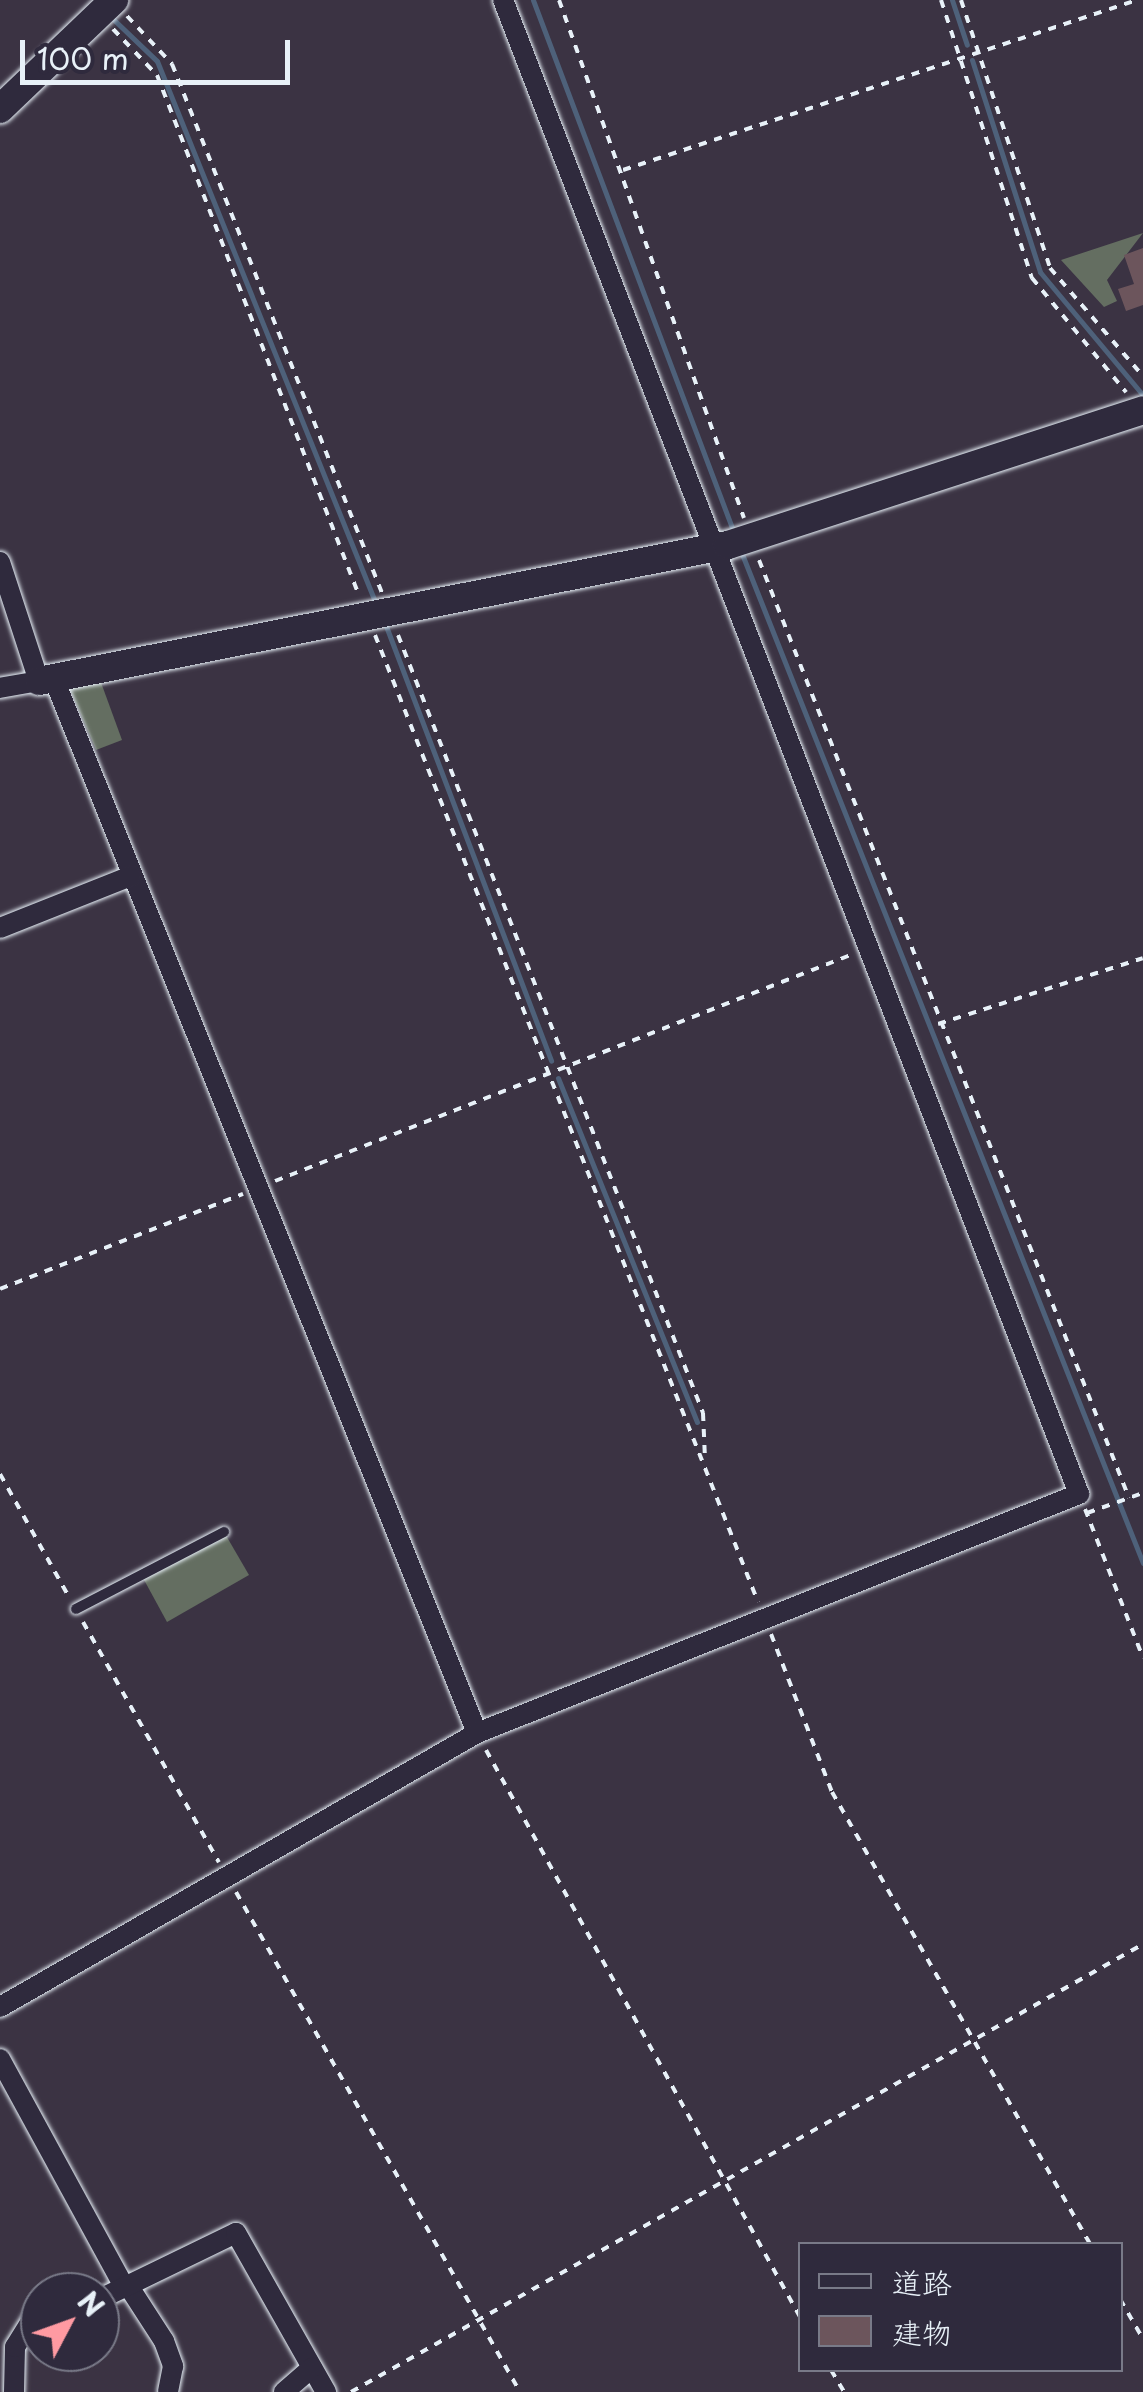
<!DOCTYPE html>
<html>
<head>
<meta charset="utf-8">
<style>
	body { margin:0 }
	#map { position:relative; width:1143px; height:2392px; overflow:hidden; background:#3b3343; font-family:"Playpen Sans","Klee One",sans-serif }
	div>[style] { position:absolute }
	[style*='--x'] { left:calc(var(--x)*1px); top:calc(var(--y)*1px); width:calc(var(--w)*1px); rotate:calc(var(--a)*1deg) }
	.green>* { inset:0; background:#646e61 }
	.stream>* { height:5px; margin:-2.5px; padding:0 2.5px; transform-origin:2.5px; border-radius:2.5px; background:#4e617a }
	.building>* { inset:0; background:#6c555c }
	.path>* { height:4px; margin-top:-2px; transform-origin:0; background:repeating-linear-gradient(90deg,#e8f1f8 0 8px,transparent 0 16px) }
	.roads { filter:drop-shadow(0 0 2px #e8f1f8) drop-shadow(0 0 2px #e8f1f8) }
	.lane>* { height:10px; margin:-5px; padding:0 5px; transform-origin:5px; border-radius:5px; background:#2f2a3d }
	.street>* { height:20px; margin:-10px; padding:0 10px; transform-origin:10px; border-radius:10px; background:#2f2a3d }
	.secondary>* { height:28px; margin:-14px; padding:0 14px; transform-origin:14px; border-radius:14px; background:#2f2a3d }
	span { translate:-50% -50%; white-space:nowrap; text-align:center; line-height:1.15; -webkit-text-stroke:10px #2f2a3d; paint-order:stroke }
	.legend { position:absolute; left:798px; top:2242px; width:325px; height:130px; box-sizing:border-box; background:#2f2a3d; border:2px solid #797a88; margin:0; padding:12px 18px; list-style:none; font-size:30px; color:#e8f1f8 }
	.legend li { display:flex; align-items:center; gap:20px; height:50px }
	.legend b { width:50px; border:2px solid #797a88 }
	.north { position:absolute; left:20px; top:2272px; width:100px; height:100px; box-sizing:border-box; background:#2f2a3d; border:2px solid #797a88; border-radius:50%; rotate:49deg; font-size:28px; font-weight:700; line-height:40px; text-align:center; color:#e8f1f8 }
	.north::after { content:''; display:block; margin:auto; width:35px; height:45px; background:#ff9aa2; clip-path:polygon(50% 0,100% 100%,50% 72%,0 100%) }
	.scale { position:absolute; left:20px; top:40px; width:270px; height:45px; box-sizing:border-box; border:5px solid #e8f1f8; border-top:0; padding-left:12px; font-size:30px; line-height:35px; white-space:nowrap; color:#e8f1f8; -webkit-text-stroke:8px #2f2a3d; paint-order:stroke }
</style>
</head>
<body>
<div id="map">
	<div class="green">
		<i style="clip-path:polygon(1143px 233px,1107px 280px,1117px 301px,1104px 307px,1061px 260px)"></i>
		<i style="clip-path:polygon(99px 677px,122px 740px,96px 750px,69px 687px)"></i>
		<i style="clip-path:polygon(224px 1532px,249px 1575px,167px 1622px,143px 1578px)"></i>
	</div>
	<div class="stream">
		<i style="--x:533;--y:0;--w:570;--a:69.34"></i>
		<i style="--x:952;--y:0;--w:47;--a:71.6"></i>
		<i style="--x:112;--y:18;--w:62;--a:43.7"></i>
		<i style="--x:157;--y:61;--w:585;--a:68.04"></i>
		<i style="--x:972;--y:60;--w:223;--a:72.2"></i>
		<i style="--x:1040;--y:272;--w:160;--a:50.1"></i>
		<i style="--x:740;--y:549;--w:1091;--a:68.33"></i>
		<i style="--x:386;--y:626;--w:465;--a:69.2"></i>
		<i style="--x:558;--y:1078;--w:371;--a:68"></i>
	</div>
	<div class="building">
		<i style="clip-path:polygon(1143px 248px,1143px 305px,1126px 311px,1118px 289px,1134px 284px,1124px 255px)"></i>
	</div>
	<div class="path">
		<i style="--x:559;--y:0;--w:550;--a:70.35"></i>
		<i style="--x:941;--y:0;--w:293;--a:71.9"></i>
		<i style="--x:1032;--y:278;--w:148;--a:50.5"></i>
		<i style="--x:961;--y:0;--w:282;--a:71.6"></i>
		<i style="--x:1050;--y:268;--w:143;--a:49.3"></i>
		<i style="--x:127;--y:16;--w:66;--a:46.8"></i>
		<i style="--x:172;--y:64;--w:569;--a:68.35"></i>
		<i style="--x:113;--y:29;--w:64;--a:46.3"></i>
		<i style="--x:157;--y:75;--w:556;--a:68.79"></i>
		<i style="--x:623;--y:170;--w:541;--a:-18.3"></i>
		<i style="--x:759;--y:560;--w:1008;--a:68.47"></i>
		<i style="--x:375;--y:635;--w:1040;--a:68.39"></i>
		<i style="--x:398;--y:635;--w:836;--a:68.59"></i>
		<i style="--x:703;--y:1413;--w:45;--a:87.5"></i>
		<i style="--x:938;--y:1024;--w:215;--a:-17.8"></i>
		<i style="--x:275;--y:1181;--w:621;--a:-21.44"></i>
		<i style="--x:0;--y:1289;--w:261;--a:-21.4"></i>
		<i style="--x:0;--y:1474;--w:141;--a:60.7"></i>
		<i style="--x:1085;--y:1509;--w:160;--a:68.7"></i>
		<i style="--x:1087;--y:1513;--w:59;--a:-19.7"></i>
		<i style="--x:83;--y:1622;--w:276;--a:60.5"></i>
		<i style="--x:771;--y:1634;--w:169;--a:68.9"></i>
		<i style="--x:832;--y:1792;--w:520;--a:60.28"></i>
		<i style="--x:486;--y:1750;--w:648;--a:61.02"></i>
		<i style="--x:236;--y:1892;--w:575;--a:60.4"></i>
		<i style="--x:1120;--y:2299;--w:46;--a:60.1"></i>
		<i style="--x:831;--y:2370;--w:26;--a:59"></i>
		<i style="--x:351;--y:2392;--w:910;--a:-29.49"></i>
	</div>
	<div class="roads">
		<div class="lane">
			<i style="--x:76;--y:1609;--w:167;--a:-27.5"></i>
		</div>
		<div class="street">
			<i style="--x:0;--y:562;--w:125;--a:71.9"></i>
			<i style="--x:39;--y:681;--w:40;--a:170"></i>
			<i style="--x:54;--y:679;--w:1136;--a:68.13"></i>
			<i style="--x:0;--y:928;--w:141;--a:-21.7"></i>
			<i style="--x:0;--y:2007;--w:550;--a:-29.87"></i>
			<i style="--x:477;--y:1733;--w:648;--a:-21.65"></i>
			<i style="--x:1079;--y:1494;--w:1601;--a:-111.08"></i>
			<i style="--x:0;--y:2059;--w:257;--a:61.4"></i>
			<i style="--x:131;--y:2290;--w:61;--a:57.1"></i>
			<i style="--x:164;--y:2341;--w:27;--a:70"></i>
			<i style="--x:173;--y:2366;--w:26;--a:101"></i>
			<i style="--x:100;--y:2299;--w:151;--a:-25.9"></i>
			<i style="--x:236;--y:2233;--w:183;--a:60.5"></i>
			<i style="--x:14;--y:2392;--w:45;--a:-88.7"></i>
			<i style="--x:15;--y:2347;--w:47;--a:-58"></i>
			<i style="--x:284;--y:2392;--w:37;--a:-41"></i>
		</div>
		<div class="secondary">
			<i style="--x:0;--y:109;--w:158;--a:-43.7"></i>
			<i style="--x:39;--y:681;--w:702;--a:-11.17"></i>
			<i style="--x:728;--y:545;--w:436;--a:-18"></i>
		</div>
	</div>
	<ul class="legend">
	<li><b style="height:12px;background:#2f2a3d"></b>道路</li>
	<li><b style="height:28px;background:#6c555c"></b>建物</li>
	</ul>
	<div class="north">N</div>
	<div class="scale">100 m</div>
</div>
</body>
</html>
